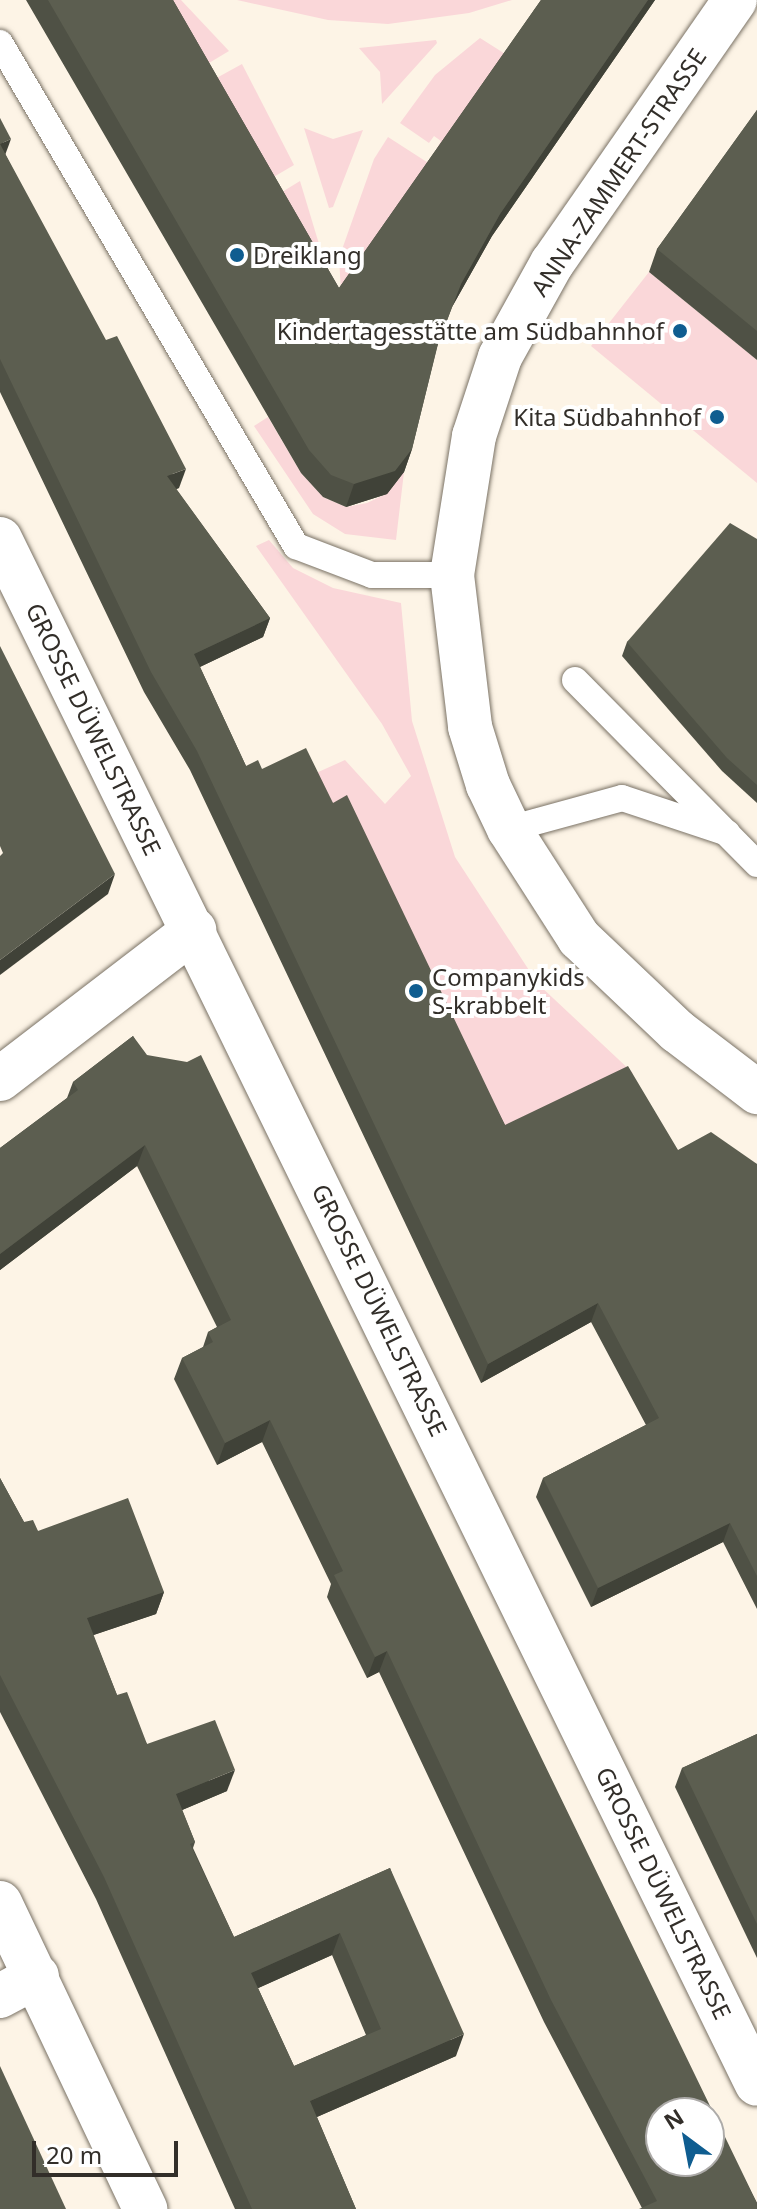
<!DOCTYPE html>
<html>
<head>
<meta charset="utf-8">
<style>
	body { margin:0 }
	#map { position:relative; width:757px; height:2209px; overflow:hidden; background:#fdf4e6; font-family:"Noto Sans",sans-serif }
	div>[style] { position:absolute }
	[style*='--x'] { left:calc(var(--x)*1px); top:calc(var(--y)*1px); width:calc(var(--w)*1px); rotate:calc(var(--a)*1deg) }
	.green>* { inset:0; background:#fad7d9 }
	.roads { filter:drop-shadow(0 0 2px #7a7265) drop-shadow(0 0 2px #7a7265) }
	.lane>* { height:26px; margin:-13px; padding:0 13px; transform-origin:13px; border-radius:13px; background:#fff }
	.street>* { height:44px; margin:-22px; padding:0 22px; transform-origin:22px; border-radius:22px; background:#fff }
	.wall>* { inset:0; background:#4f5145 }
	.shaded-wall>* { inset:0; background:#404238 }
	.building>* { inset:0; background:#5c5e50 }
	.dots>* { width:22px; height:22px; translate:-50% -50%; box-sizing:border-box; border:4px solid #fff; border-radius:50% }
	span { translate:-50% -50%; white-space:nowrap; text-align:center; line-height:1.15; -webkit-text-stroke:8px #fff; paint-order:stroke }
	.street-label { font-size:24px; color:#322e29 }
	.poi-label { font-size:24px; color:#322e29 }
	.left { translate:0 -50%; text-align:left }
	.right { translate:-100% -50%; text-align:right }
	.north { position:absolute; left:645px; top:2097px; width:80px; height:80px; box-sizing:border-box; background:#fff; border:2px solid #adaba9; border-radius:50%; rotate:328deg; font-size:22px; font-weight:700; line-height:32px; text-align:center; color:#322e29 }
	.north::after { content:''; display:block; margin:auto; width:28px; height:36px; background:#0f5d90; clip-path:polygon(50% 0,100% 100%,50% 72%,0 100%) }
	.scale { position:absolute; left:32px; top:2141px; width:146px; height:36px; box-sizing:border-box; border:4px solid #322e29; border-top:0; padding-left:10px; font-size:24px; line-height:28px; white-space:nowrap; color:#322e29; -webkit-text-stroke:6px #fff; paint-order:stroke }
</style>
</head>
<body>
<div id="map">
	<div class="green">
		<i style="clip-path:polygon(154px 0,181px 0,229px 51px,194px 72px)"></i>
		<i style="clip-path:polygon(237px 0,512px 0,469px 13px,388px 24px,328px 20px)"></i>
		<i style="clip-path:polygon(480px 38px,510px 57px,444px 151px,437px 148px,441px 141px,434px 136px,429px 143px,400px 123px,435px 75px)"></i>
		<i style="clip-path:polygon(436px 40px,437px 43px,382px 104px,380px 72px,359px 48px)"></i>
		<i style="clip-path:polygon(242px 64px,294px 165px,260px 185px,202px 86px)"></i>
		<i style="clip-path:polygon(304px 128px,333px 139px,363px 130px,333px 207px,329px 208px)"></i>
		<i style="clip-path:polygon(388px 137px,433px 166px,341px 291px,339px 258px,374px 159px)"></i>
		<i style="clip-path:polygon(300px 181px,319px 244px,320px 288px,269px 200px)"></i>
		<i style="clip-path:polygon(649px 272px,757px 360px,757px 483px,591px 346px)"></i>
		<i style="clip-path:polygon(268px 417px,301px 473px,323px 497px,346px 507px,367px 503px,386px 494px,404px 472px,396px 540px,345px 534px,313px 514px,254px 426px)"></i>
		<i style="clip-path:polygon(269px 540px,293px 568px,333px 588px,401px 603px,412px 721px,455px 857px,538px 984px,633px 1073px,621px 1085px,498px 1144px,305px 778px,345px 760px,385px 804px,411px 776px,382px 724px,256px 546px)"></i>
	</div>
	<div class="roads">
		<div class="lane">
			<i style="--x:0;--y:43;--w:584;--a:59.52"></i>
			<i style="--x:296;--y:546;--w:81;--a:20.9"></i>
			<i style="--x:372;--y:575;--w:80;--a:0"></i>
			<i style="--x:575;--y:680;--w:259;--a:45.3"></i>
			<i style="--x:509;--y:829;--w:117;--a:-15.3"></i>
			<i style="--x:622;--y:798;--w:111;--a:18.4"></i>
		</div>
		<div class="street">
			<i style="--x:735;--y:0;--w:320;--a:124.8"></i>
			<i style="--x:552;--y:263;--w:107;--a:119"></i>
			<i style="--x:500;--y:357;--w:83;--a:108.2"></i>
			<i style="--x:474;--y:436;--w:141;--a:99"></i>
			<i style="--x:452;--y:575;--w:153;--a:83.2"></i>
			<i style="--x:470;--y:727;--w:61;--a:72.8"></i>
			<i style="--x:488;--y:785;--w:49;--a:64.5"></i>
			<i style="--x:509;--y:829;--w:130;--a:57.3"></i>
			<i style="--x:579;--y:938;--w:135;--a:43.5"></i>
			<i style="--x:677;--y:1031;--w:101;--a:37.3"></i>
			<i style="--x:0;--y:539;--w:1720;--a:63.9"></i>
			<i style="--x:0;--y:1079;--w:245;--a:-37.5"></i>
			<i style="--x:0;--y:1903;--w:339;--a:64.6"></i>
			<i style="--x:0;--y:1996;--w:42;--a:-28.4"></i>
		</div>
	</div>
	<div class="wall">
		<i style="clip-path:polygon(26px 0,173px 0,339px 288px,541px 0,655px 0,492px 236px,452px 307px,437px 347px,412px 449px,404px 472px,387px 494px,346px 507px,323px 497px,301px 473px)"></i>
		<i style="clip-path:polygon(757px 110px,757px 360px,649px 272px,657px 249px)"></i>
		<i style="clip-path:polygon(0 118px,5px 154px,179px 488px,176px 489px,270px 618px,263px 637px,200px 667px,246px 766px,262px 769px,333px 803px,505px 1125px,678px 1150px,757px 1164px,757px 1609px,723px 1542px,591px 1607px,536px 1497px,543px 1478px,646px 1425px,591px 1322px,481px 1383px,190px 770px,144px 692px,0 392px)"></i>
		<i style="clip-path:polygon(757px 539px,757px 803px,722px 771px,622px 656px,627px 642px)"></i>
		<i style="clip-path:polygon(133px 1036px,757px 2203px,642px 2208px,544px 2022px,379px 1672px,367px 1678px,327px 1597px,331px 1584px,262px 1442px,217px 1465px,174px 1379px,182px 1358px,203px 1347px,208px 1332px,217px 1327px,137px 1166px,0 1270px,0 1148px,67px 1098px,73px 1082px)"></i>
		<i style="clip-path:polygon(evenodd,0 1478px,24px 1522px,38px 1531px,164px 1592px,156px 1614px,93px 1635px,117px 1695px,147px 1744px,227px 1791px,182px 1810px,195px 1842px,193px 1848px,234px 1937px,390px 1868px,456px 2056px,317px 2117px,356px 2209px,235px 2209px,96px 1899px,0 1712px,0 1478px,332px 1955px,366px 2035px,294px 2066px,258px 1988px,332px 1955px)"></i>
		<i style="clip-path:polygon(757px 1734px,757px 1958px,675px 1787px,682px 1768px)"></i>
	</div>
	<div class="shaded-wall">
		<i style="clip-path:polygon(648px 0,655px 0,492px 236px,452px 307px,461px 284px,500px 214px)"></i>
		<i style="clip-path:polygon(11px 139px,4px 158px,0 144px)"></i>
		<i style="clip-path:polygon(412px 449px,404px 472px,387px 494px,346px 507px,354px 484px)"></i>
		<i style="clip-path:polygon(186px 469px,179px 488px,160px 495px,167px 476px)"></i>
		<i style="clip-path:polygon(270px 618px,263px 637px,187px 673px,194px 654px)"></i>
		<i style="clip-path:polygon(115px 874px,108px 894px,0 975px,0 960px)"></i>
		<i style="clip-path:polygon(145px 1145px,137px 1166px,0 1270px,0 1254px)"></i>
		<i style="clip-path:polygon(598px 1303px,591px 1322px,481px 1383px,488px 1364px)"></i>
		<i style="clip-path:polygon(270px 1420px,262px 1442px,217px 1465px,225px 1443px)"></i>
		<i style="clip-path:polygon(730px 1523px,723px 1542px,591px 1607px,598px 1588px)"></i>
		<i style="clip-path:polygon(164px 1592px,156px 1614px,79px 1640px,87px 1618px)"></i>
		<i style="clip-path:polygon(387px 1651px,379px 1672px,367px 1678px,375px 1657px)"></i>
		<i style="clip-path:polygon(235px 1770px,227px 1791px,168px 1816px,176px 1794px)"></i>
		<i style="clip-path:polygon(340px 1933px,332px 1955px,243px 1995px,251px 1973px)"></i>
		<i style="clip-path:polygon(464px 2034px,456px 2056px,303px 2123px,310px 2101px)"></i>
	</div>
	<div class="building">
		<i style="clip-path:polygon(48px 0,173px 0,339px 288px,541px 0,648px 0,500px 214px,461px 284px,438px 344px,412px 449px,395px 471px,354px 484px,331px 475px,309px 450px)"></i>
		<i style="clip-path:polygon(757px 110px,757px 331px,657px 249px)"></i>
		<i style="clip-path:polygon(0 118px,11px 139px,0 144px)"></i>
		<i style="clip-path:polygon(0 144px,106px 340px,117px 336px,186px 469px,167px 476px,270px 618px,194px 654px,246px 766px,258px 760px,262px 769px,306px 748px,333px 803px,347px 795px,505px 1125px,628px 1066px,678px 1150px,711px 1132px,757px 1164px,757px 1576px,730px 1523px,598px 1588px,543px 1478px,659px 1418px,598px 1303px,488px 1364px,197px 751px,151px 672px,0 359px)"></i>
		<i style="clip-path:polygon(730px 523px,757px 539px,757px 785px,727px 758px,627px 642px)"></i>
		<i style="clip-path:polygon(0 646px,115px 874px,0 960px,0 856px,3px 853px,0 846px)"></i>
		<i style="clip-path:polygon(evenodd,133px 1036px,147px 1055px,187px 1062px,201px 1055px,757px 2203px,757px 2209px,639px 2209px,657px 2201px,551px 2000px,387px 1651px,375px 1657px,334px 1575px,343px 1571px,270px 1420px,225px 1443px,182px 1358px,213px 1342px,208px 1332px,231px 1320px,145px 1145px,0 1254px,0 1148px,78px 1090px,73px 1082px,133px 1036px,661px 2113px,709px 2113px,709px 2161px,661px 2161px,661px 2113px)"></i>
		<i style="clip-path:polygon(evenodd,0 1478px,24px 1522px,33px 1520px,38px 1531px,128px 1498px,164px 1592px,87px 1618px,117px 1695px,127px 1692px,147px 1744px,215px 1720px,235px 1770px,176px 1794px,195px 1842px,190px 1844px,234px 1937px,390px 1868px,464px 2034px,310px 2101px,356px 2209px,252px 2209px,104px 1877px,0 1675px,0 1478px,340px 1933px,381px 2029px,294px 2066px,251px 1973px,340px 1933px)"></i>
		<i style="clip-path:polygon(757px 1734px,757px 1924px,682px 1768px)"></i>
		<i style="clip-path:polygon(0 2066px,66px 2209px,0 2209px)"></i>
	</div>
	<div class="dots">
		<i style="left:237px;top:255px;background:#0f5d90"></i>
		<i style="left:680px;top:331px;background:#0f5d90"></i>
		<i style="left:717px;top:417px;background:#0f5d90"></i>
		<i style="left:416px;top:991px;background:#0f5d90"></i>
	</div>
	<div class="street-label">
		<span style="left:618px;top:172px;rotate:-56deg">ANNA-ZAMMERT-STRASSE</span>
		<span style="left:94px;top:729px;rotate:64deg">GROSSE DÜWELSTRASSE</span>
		<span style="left:380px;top:1310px;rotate:64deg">GROSSE DÜWELSTRASSE</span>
		<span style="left:664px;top:1893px;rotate:64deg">GROSSE DÜWELSTRASSE</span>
	</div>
	<div class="poi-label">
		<span class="left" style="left:253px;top:255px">Dreiklang</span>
		<span class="right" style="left:664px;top:331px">Kindertagesstätte am Südbahnhof</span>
		<span class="right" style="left:701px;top:417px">Kita Südbahnhof</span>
		<span class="left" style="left:432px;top:991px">Companykids<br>S-krabbelt</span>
	</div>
	<div class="north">N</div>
	<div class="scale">20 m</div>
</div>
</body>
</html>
